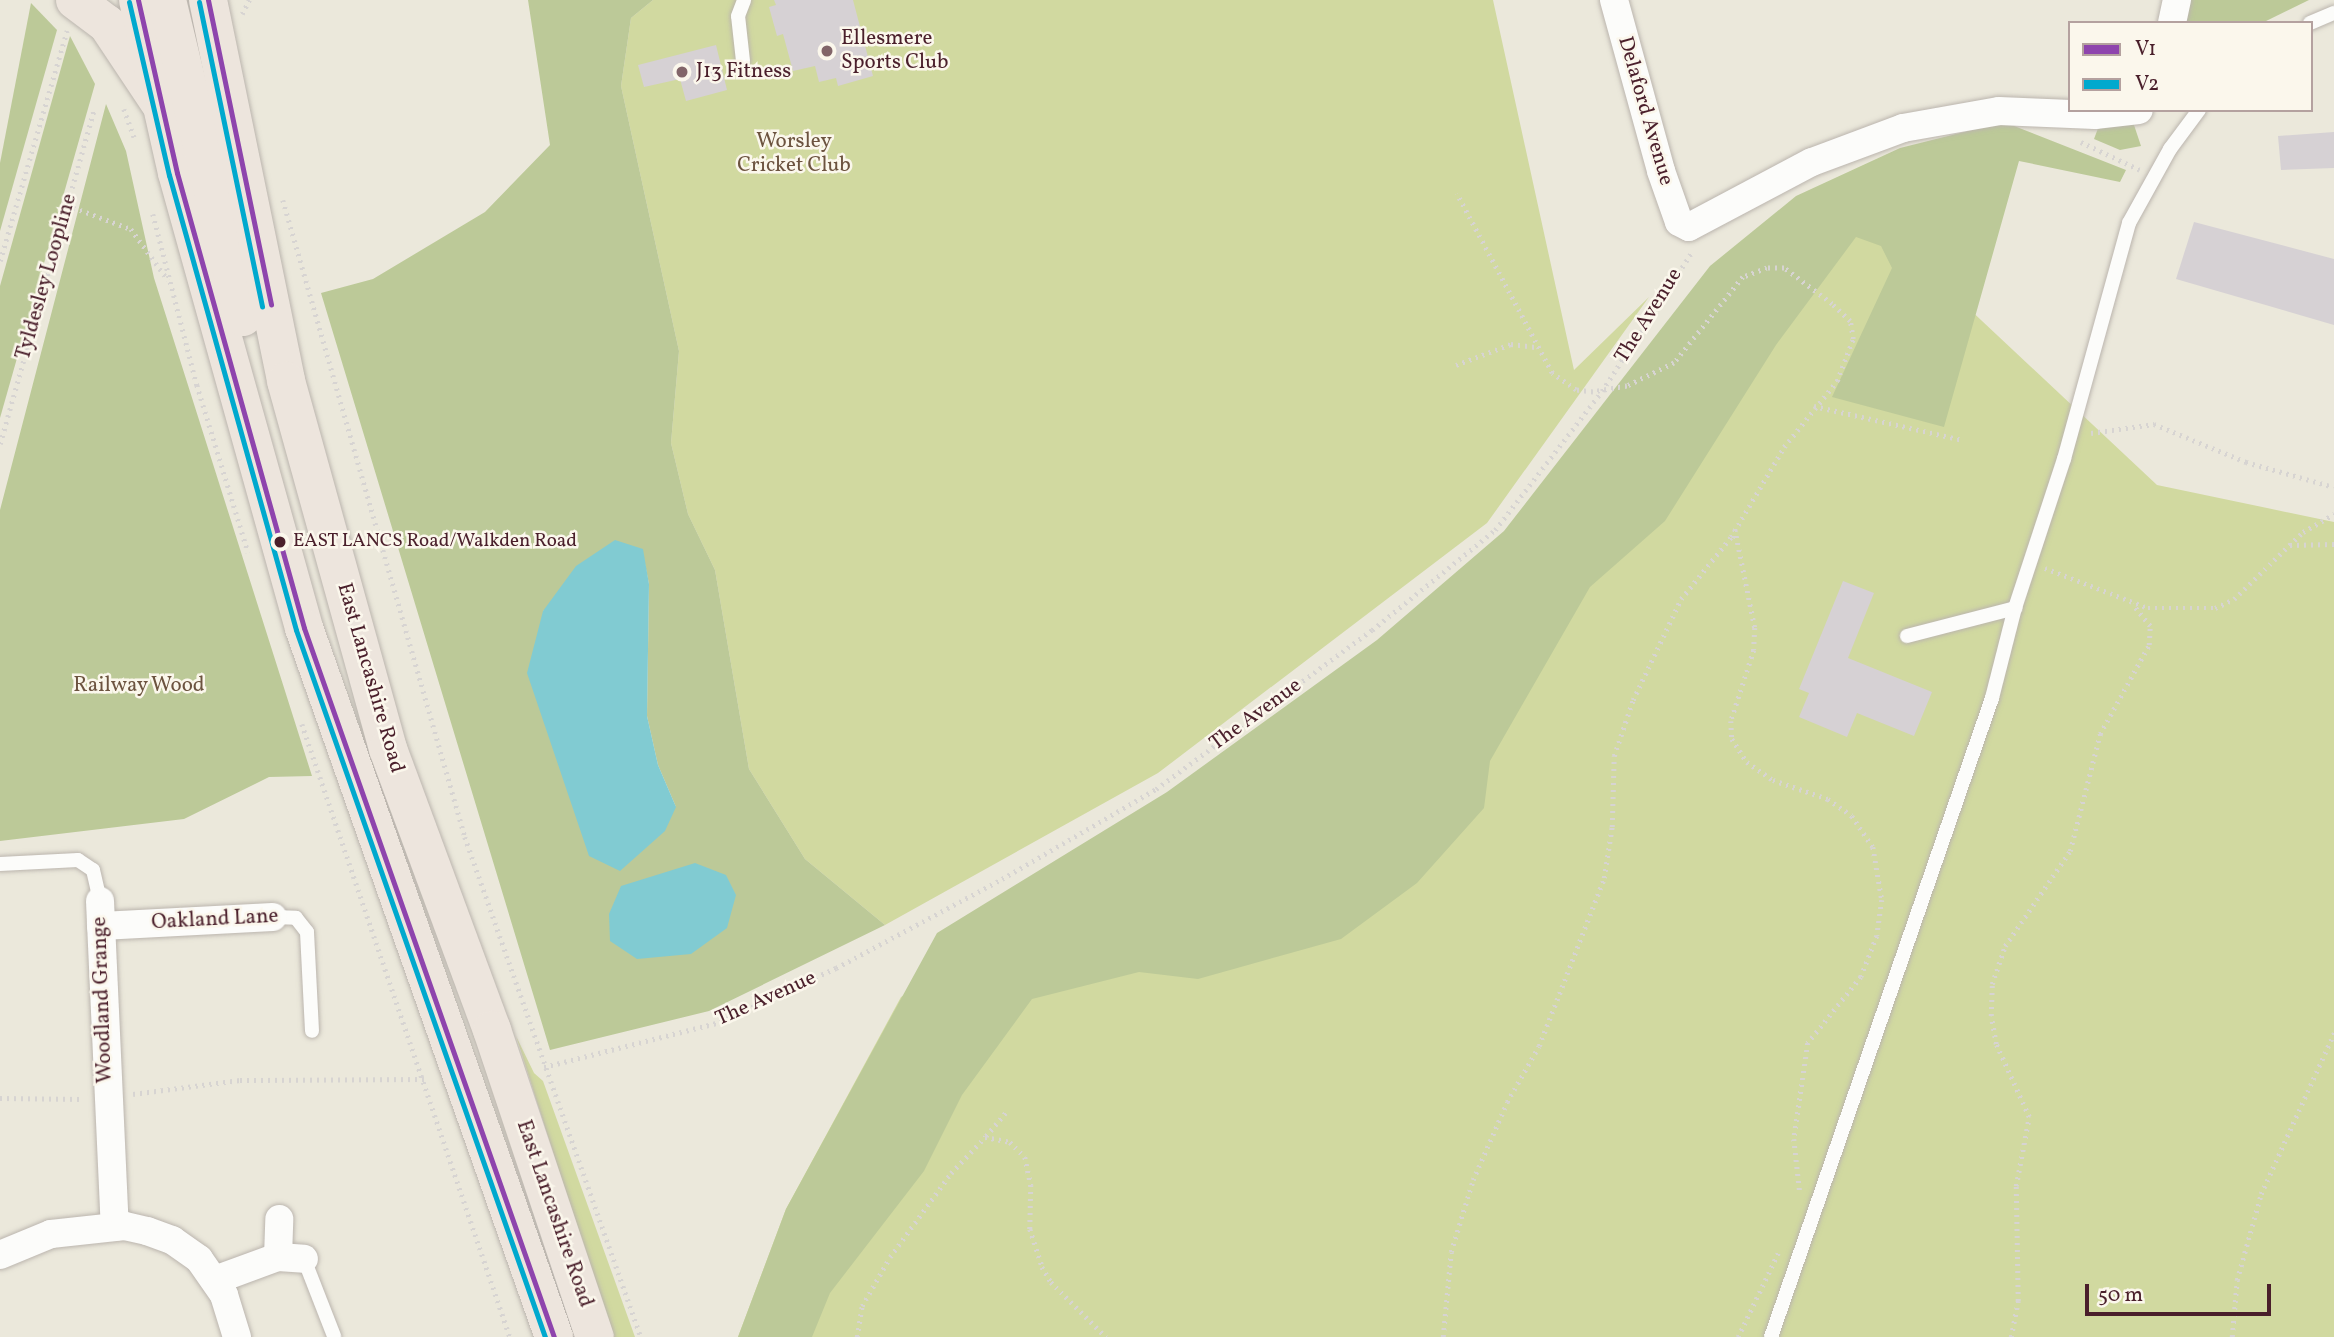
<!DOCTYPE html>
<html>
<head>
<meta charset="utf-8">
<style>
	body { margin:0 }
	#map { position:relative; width:2334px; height:1337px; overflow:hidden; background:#ebe8db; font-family:Vollkorn,serif }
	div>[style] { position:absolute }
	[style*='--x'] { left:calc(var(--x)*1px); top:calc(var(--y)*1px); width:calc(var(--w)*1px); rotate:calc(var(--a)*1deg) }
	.green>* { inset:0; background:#d1d9a0 }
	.forest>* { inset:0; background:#bcc998 }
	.water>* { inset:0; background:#81cbd2 }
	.building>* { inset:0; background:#d6d1d4 }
	.path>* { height:4.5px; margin-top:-2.25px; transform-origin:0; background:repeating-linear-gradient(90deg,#d7d4d2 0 2px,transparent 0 7px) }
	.roads { filter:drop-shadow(0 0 2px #bbb5ae) drop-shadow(0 0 2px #bbb5ae) }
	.service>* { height:14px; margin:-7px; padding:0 7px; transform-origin:7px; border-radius:7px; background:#fcfcfa }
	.minor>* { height:28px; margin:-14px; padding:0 14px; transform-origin:14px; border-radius:14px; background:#fcfcfa }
	.primary>* { height:38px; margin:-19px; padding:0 19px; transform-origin:19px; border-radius:19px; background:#ede5dd }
	.trunk>* { height:38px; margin:-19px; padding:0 19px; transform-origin:19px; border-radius:19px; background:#ede5dd }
	.bus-1>* { height:5px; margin:-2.5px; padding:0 2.5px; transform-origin:2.5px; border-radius:2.5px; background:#8e44ad }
	.bus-2>* { height:5px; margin:-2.5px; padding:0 2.5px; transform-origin:2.5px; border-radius:2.5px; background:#00a9ce }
	.dots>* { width:19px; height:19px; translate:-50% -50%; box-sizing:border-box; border:4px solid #fbf7ec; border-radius:50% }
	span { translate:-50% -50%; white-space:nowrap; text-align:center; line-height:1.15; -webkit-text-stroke:5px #fbf7ec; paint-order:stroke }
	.bus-label { font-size:19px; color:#4a1f2b }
	.left { translate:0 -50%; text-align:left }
	.poi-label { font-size:21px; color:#4a1f2b }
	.street-label { font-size:21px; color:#4a1f2b }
	.park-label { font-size:21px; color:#6c533f }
	.legend { position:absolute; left:2068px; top:21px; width:245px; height:91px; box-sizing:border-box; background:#fbf7ec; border:2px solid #b4a19f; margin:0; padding:9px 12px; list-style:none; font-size:21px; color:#4a1f2b }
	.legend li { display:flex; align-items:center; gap:14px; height:35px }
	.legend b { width:35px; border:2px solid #b4a19f }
	.scale { position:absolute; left:2085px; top:1284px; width:186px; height:32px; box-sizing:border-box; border:4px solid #4a1f2b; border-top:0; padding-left:9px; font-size:21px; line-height:24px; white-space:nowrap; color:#4a1f2b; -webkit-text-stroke:5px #fbf7ec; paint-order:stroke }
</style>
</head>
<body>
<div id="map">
	<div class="green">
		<i style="clip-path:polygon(653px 0,1493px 0,1574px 370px,1649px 297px,1487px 523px,1158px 773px,885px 925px,805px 859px,749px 769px,715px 570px,688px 514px,671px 443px,679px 351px,621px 86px,631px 18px)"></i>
		<i style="clip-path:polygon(1868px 214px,2157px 485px,2334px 522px,2334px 1337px,738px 1337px,786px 1209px,901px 997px,1307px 744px)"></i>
		<i style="clip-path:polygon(516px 1036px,534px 1073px,543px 1081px,635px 1337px,612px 1337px)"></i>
	</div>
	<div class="forest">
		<i style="clip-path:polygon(evenodd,528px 0,653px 0,631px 18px,621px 86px,679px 351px,671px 443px,688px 514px,715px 570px,749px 769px,805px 859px,885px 925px,709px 1011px,550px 1050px,321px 293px,373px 279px,485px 212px,550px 145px,528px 0,642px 549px,649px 584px,647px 716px,658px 765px,676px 807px,543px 611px,642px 549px)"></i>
		<i style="clip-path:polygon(2185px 0,2309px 0,2262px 23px,2180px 23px)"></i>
		<i style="clip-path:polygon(31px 3px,57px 30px,0 231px,0 163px)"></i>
		<i style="clip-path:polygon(70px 36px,95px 84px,0 418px,0 286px)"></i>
		<i style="clip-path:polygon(106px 104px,126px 151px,154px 278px,312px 776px,269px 777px,184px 819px,0 841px,0 510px)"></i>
		<i style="clip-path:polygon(2004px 122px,2126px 170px,2120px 182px,2019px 161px,1944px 427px,1832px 397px,1892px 268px,1881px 246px,1856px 237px,1776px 345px,1665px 521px,1590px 587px,1490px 761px,1484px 808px,1417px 883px,1341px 939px,1198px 979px,1139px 972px,1032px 999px,962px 1095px,924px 1171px,830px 1293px,812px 1337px,738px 1337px,786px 1209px,937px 933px,1167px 792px,1377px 640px,1504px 531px,1710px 266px,1796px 196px,1900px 148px)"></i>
		<i style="clip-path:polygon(2133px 122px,2141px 146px,2120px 150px,2094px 139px,2100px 123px)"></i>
	</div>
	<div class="water">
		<i style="clip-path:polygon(615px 540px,643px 549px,649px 584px,647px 716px,658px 765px,676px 807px,665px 831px,620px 871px,589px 856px,527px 673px,543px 611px,576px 566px)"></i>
		<i style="clip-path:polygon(695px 863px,726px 875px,736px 895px,727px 928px,691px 954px,637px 959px,610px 941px,609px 914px,621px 886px)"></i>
	</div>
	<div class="building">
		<i style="clip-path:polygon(774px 0,853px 0,873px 76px,838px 86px,836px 78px,819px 82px,815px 66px,793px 71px,783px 34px,777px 36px,769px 7px,776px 5px)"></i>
		<i style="clip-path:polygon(716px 45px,727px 90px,686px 101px,680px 79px,644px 87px,638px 65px)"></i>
		<i style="clip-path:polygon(2334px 132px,2334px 168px,2281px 170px,2278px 136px)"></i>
		<i style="clip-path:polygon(2194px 222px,2334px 259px,2334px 325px,2176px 279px)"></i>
		<i style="clip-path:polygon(1843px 581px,1874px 593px,1848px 658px,1932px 692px,1914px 736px,1857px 713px,1847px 737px,1799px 717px,1809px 693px,1799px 689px)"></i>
	</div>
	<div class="path">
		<i style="--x:242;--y:14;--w:16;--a:-63"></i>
		<i style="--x:124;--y:109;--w:30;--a:70"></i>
		<i style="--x:2081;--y:142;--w:65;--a:25.4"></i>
		<i style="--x:283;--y:200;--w:662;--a:74.05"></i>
		<i style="--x:465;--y:837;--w:530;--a:70.61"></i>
		<i style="--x:67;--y:205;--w:68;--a:20.6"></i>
		<i style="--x:131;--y:229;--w:63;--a:54"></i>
		<i style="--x:153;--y:214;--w:177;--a:75.6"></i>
		<i style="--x:197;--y:385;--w:175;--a:73"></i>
		<i style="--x:0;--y:261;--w:240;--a:-73.8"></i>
		<i style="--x:1456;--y:365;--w:59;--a:-20.9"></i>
		<i style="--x:1511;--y:344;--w:26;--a:7"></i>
		<i style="--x:1814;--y:406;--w:152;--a:12.9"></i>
		<i style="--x:2091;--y:433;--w:64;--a:-8.1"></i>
		<i style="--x:2154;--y:424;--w:100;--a:22.4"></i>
		<i style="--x:2246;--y:462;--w:91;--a:15.9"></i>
		<i style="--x:0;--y:444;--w:347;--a:-74.3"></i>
		<i style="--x:1735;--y:529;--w:101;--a:78.6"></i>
		<i style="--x:1755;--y:628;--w:22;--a:93"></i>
		<i style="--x:1754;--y:650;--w:75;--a:107.9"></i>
		<i style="--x:1731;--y:721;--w:18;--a:87"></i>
		<i style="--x:1732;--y:739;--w:27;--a:57"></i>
		<i style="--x:1747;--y:762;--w:32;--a:35"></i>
		<i style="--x:1773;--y:780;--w:58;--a:19.1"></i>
		<i style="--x:1828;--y:799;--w:29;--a:35"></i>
		<i style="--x:1852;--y:816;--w:37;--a:56"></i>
		<i style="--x:1873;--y:847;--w:54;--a:80.4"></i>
		<i style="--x:1882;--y:900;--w:36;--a:98"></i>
		<i style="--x:1877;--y:936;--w:44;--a:111.3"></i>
		<i style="--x:1861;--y:977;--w:85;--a:128.8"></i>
		<i style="--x:1808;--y:1043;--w:97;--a:98.3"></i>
		<i style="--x:1794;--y:1139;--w:54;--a:83.7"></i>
		<i style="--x:2290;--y:545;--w:44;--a:-1.3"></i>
		<i style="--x:2045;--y:568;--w:110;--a:21.2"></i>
		<i style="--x:2148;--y:608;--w:67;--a:0"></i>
		<i style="--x:2215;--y:608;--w:21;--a:-25"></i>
		<i style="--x:2234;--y:599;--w:96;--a:-44.2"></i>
		<i style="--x:2303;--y:532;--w:36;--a:-30"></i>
		<i style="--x:302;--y:724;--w:647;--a:71.26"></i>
		<i style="--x:544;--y:1067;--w:182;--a:-14.3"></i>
		<i style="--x:720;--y:1022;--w:128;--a:-25"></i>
		<i style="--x:836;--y:968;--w:188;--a:-28.2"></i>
		<i style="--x:1002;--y:879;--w:178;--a:-30.3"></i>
		<i style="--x:1156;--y:789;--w:268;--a:-36.4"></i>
		<i style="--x:1372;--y:630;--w:159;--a:-39.1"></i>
		<i style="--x:1495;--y:530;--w:175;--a:-52.4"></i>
		<i style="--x:1602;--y:391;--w:166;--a:-57.1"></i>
		<i style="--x:133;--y:1094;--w:108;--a:-7.5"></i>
		<i style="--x:240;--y:1080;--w:184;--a:-0.3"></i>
		<i style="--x:0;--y:1098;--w:83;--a:0.7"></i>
		<i style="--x:986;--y:1136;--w:33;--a:-50"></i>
		<i style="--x:857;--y:1337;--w:31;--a:-81"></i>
		<i style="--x:862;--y:1306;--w:56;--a:-60.3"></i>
		<i style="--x:890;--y:1257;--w:104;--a:-54"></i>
		<i style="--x:951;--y:1173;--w:50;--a:-46.6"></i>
		<i style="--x:985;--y:1137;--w:25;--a:11"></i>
		<i style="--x:1010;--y:1142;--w:21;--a:45"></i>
		<i style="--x:1025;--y:1157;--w:29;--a:78"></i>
		<i style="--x:1031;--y:1185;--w:44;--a:91.3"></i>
		<i style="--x:1030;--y:1229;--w:40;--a:72"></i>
		<i style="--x:1042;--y:1267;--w:17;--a:59"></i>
		<i style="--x:1051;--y:1282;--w:78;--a:45"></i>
		<i style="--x:1443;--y:1337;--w:85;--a:-84.6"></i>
		<i style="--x:1451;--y:1252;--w:75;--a:-73"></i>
		<i style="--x:1473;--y:1180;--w:85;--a:-66.4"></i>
		<i style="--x:1507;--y:1102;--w:64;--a:-60.3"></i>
		<i style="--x:1539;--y:1046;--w:180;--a:-68.8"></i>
		<i style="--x:1604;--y:878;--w:52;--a:-81.1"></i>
		<i style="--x:1612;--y:827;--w:71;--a:-88.4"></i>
		<i style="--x:1614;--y:756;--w:59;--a:-71.3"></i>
		<i style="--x:1633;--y:700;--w:112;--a:-64.6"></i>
		<i style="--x:1681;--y:599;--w:80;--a:-51.1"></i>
		<i style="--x:1731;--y:537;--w:104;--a:-59.5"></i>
		<i style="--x:1784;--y:447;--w:85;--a:-51.2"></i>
		<i style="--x:1837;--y:381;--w:45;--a:-69.1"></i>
		<i style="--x:1853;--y:339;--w:18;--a:-99"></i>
		<i style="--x:1850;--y:321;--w:25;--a:-137"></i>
		<i style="--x:1832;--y:304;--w:60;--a:-143.1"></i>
		<i style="--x:1784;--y:268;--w:17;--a:180"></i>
		<i style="--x:1767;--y:268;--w:26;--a:159"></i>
		<i style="--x:1743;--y:277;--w:110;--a:128.7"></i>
		<i style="--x:1674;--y:363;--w:52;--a:153.9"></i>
		<i style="--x:1627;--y:386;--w:35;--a:170"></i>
		<i style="--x:1593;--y:392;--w:17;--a:-173"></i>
		<i style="--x:1576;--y:390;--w:29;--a:-145"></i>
		<i style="--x:1552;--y:373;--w:203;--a:-118"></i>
		<i style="--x:1738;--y:1337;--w:93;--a:-64.5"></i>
		<i style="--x:2011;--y:1337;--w:37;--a:-79"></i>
		<i style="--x:2018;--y:1301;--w:115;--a:-91"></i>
		<i style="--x:2016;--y:1186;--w:70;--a:-79.3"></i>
		<i style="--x:2029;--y:1117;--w:80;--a:-114.3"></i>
		<i style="--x:1996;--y:1044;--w:28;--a:-100"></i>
		<i style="--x:1991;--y:1016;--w:32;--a:-88"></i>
		<i style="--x:1992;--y:984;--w:40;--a:-71.1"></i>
		<i style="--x:2005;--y:946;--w:115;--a:-55.6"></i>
		<i style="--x:2070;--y:851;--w:121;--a:-75.6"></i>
		<i style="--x:2100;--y:734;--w:102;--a:-61.2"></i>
		<i style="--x:2149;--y:645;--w:19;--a:-87"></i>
		<i style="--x:2150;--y:626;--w:28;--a:-129"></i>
		<i style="--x:2232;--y:1337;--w:57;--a:-85"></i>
		<i style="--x:2237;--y:1280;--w:89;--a:-74.4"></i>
		<i style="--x:2261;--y:1194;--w:177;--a:-65.6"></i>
	</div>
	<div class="roads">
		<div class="service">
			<i style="--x:2310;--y:23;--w:26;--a:-23"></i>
			<i style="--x:743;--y:61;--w:45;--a:-96.3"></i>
			<i style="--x:738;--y:16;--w:17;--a:-69"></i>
			<i style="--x:1907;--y:636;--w:112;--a:-14.5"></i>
			<i style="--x:2015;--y:608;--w:157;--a:-71.8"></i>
			<i style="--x:2064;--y:459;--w:245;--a:-74.6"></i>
			<i style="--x:2129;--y:223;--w:85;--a:-61"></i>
			<i style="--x:2170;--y:149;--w:49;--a:-53.4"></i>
			<i style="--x:0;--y:864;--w:78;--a:-2.9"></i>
			<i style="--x:78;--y:860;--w:18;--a:34"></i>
			<i style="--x:93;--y:870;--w:32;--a:77"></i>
			<i style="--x:273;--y:917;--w:23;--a:2"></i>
			<i style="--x:296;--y:918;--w:18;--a:52"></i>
			<i style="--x:307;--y:932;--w:99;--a:87.1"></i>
			<i style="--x:304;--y:1259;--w:83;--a:68.7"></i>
			<i style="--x:1771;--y:1337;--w:676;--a:-70.92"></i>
			<i style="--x:1992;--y:698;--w:93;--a:-75.7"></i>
		</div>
		<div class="minor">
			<i style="--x:1614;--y:0;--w:177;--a:74.6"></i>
			<i style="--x:1661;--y:171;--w:54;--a:70.6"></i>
			<i style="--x:1679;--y:222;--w:11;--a:27"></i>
			<i style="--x:1689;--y:227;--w:139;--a:-27.9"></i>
			<i style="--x:1812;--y:162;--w:97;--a:-20.5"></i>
			<i style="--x:1903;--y:128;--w:97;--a:-10"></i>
			<i style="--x:1999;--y:111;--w:96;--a:2.4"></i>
			<i style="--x:2095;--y:115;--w:44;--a:-6.5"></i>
			<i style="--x:2172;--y:23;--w:24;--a:-78"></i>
			<i style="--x:100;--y:901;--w:326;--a:87.4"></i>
			<i style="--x:101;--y:926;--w:172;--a:-3"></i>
			<i style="--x:0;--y:1255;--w:55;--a:-22.4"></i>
			<i style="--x:51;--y:1234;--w:74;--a:-6.2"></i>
			<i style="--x:125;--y:1226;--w:23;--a:13"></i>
			<i style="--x:147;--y:1231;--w:27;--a:20"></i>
			<i style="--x:172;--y:1240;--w:33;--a:35"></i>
			<i style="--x:199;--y:1259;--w:44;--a:55.2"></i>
			<i style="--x:224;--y:1295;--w:44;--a:72.8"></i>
			<i style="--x:278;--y:1257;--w:38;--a:-88"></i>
			<i style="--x:215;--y:1280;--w:67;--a:-20.1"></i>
			<i style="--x:278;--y:1257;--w:26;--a:4"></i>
		</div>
		<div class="primary">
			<i style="--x:75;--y:0;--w:40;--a:37"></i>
			<i style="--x:107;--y:24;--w:94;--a:56.3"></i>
		</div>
		<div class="trunk">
			<i style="--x:138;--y:0;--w:177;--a:77.3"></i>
			<i style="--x:177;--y:173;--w:472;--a:74.4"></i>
			<i style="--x:304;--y:628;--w:752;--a:70.58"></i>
			<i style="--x:167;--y:0;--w:326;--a:76.5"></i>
			<i style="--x:208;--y:0;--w:389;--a:78.4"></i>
			<i style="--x:286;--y:381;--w:382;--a:74.5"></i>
			<i style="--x:388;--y:749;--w:300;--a:69.7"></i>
			<i style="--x:492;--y:1030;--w:324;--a:71.5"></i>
		</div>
	</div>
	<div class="bus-1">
		<i style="--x:138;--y:0;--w:177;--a:77.3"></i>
		<i style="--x:177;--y:173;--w:472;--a:74.4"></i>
		<i style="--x:304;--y:628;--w:752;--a:70.58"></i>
		<i style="--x:208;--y:0;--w:311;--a:78.3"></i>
	</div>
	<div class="bus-2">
		<i style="--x:129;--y:2;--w:178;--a:77"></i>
		<i style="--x:169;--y:175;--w:472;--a:74.4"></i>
		<i style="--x:296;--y:630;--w:750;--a:70.6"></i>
		<i style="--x:199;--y:2;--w:311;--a:78.3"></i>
	</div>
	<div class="dots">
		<i style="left:827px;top:51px;background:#826569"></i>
		<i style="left:682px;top:72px;background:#826569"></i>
		<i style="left:280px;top:542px;background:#4a1f2b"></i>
	</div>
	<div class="bus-label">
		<span class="left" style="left:293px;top:542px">EAST LANCS Road/Walkden Road</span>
	</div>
	<div class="poi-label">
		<span class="left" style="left:841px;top:51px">Ellesmere<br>Sports Club</span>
		<span class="left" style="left:696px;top:72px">J13 Fitness</span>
	</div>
	<div class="street-label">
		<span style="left:1645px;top:111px;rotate:74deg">Delaford Avenue</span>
		<span style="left:47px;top:277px;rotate:-74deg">Tyldesley Loopline</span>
		<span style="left:1649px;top:316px;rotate:-58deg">The Avenue</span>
		<span style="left:370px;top:678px;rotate:74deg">East Lancashire Road</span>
		<span style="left:1256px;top:715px;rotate:-36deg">The Avenue</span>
		<span style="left:215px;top:920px;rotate:-3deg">Oakland Lane</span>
		<span style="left:766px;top:999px;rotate:-24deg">The Avenue</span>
		<span style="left:103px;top:1000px;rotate:-92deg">Woodland Grange</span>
		<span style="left:554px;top:1214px;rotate:71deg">East Lancashire Road</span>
	</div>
	<div class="park-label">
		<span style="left:794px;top:154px">Worsley<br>Cricket Club</span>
		<span style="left:139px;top:686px">Railway Wood</span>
	</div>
	<ul class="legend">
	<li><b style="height:9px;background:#8e44ad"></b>V1</li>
	<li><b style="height:9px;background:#00a9ce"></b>V2</li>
	</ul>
	<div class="scale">50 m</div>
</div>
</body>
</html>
